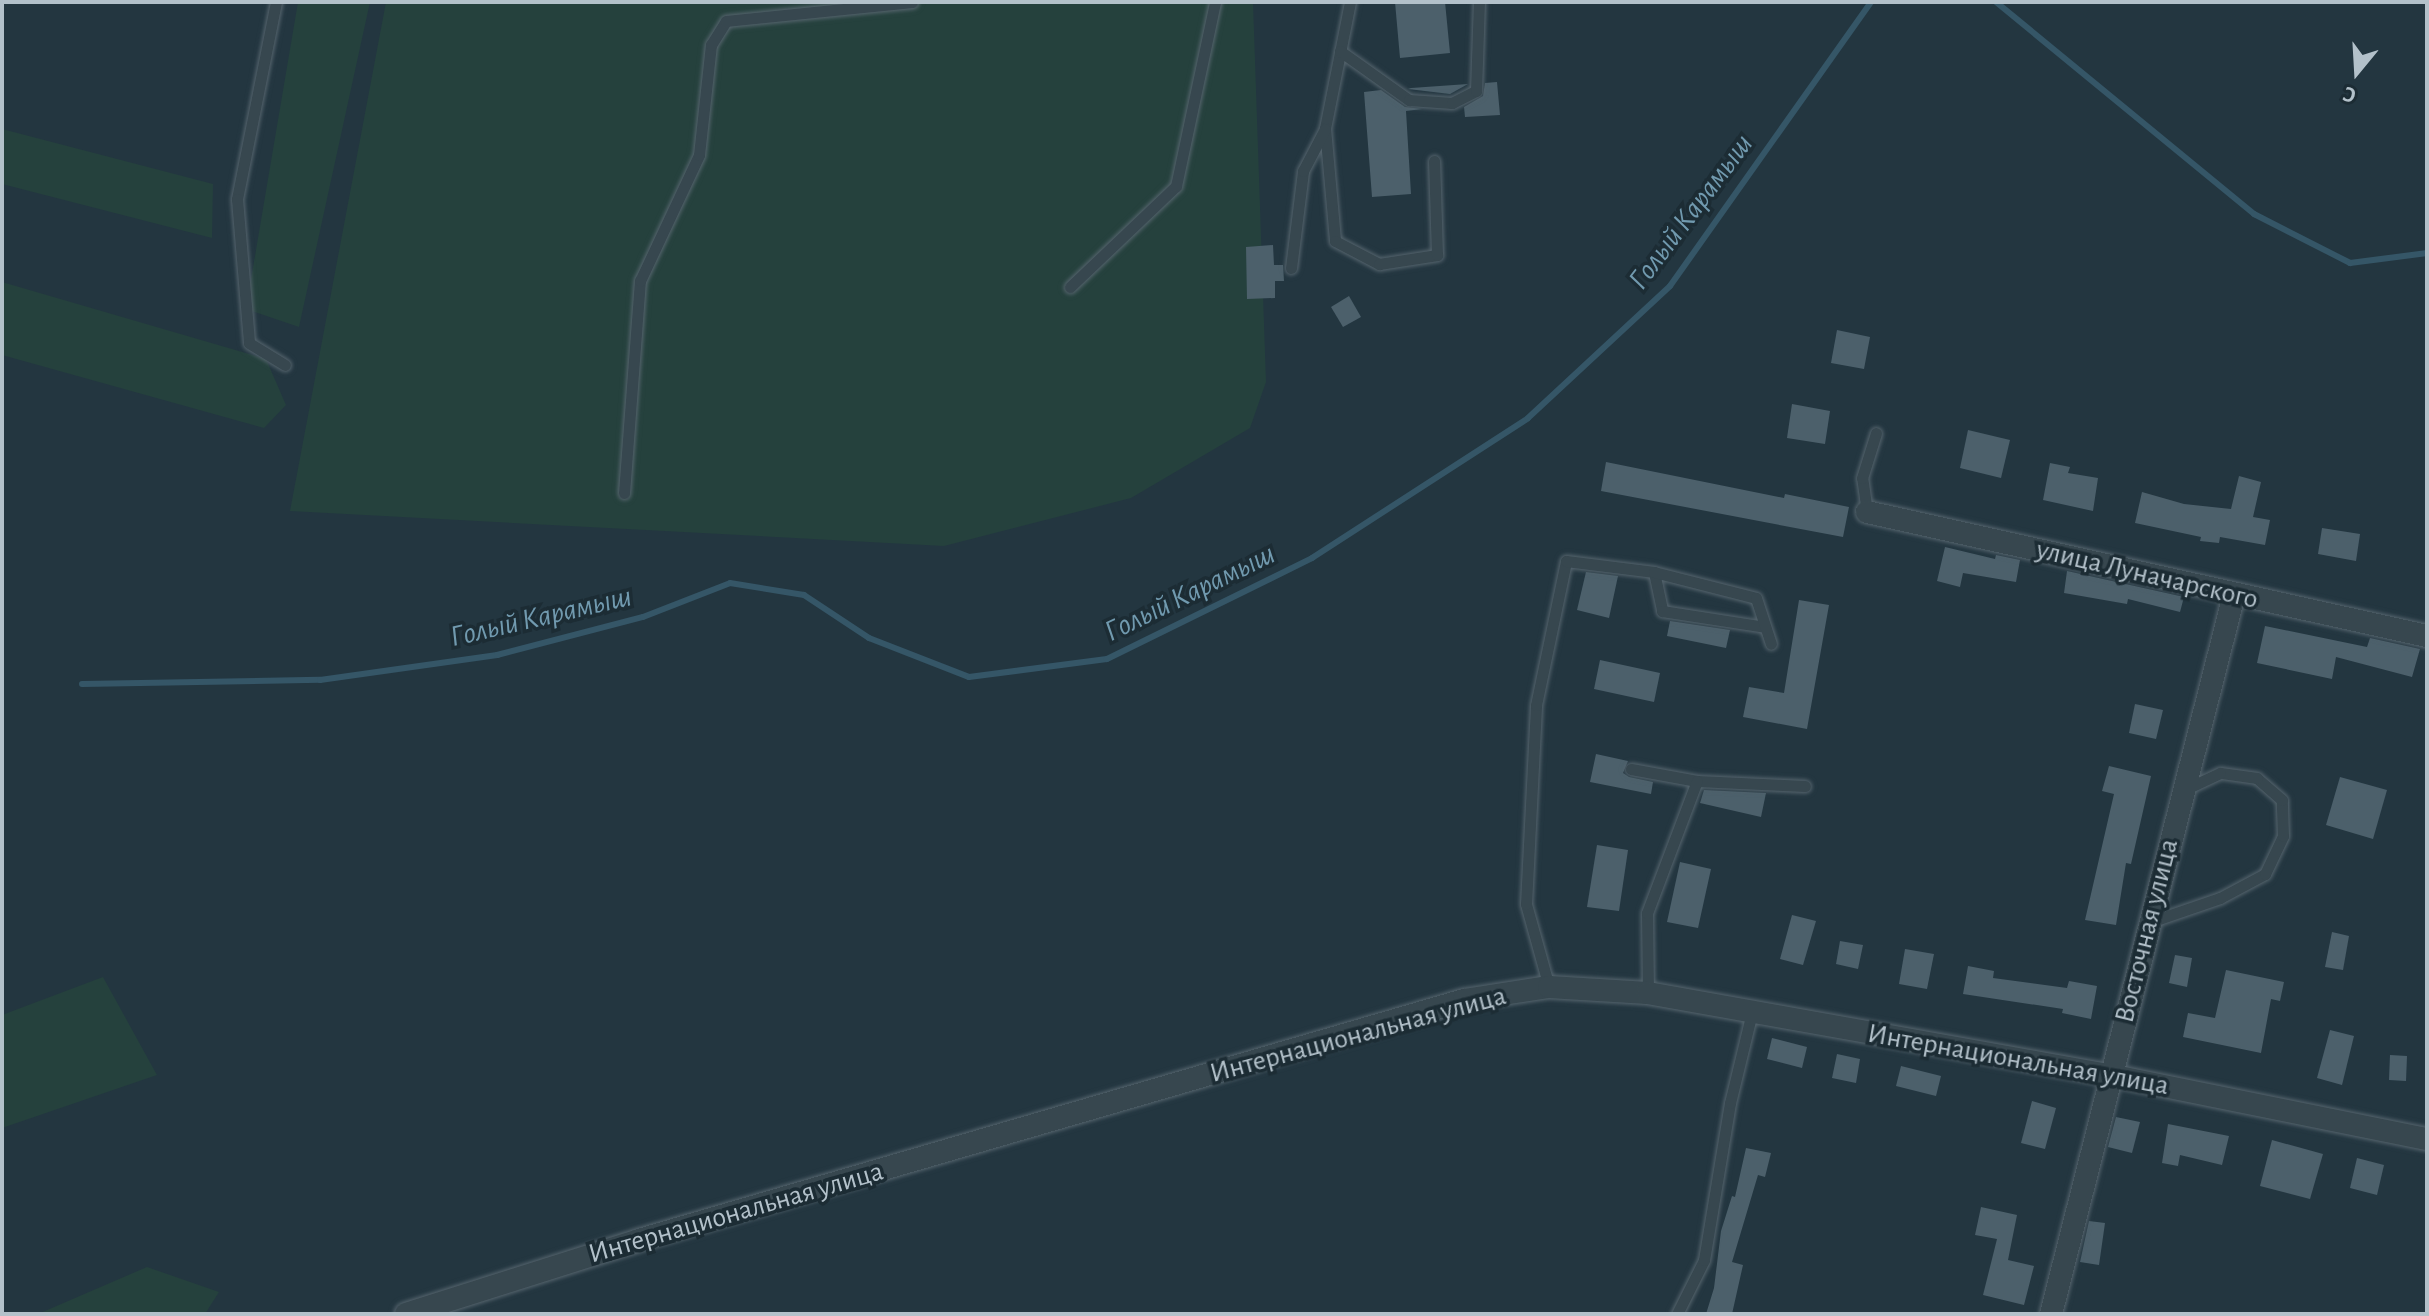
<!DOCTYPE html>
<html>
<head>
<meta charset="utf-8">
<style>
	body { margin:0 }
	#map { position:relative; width:2429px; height:1316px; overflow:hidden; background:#233640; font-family:"Alegreya Sans",sans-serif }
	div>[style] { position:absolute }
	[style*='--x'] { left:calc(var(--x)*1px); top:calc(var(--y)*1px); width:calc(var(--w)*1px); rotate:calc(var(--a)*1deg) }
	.green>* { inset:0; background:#25413d }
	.stream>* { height:6px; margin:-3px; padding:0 3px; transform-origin:3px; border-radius:3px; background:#355667 }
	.building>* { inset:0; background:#4c606b }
	.roads { filter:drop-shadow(0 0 2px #55646d) drop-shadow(0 0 2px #55646d) }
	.service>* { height:11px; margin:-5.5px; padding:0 5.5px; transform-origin:5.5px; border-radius:5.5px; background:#37474f }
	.minor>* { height:22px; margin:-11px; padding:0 11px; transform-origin:11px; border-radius:11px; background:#37474f }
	span { translate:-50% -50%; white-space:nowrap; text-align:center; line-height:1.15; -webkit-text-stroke:7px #1c2c34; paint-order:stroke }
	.street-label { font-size:28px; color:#b3c1ca }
	.water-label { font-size:30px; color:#719aaf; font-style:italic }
	.frame { position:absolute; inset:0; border:4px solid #b3c1ca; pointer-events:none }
	.north { position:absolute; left:2317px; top:32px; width:80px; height:80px; -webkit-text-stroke:6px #1c2c34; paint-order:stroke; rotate:198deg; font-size:22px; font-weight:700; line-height:32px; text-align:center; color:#b3c1ca }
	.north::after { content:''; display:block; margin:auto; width:28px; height:36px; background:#b3c1ca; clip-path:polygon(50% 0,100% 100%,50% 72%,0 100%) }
</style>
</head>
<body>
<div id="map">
	<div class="green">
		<i style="clip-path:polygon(298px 2px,370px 2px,299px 327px,246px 309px)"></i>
		<i style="clip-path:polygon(386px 2px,1253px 2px,1266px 382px,1250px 428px,1131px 498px,944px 546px,290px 511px)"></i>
		<i style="clip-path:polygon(2px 129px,213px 184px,212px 238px,2px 184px)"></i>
		<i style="clip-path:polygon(2px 282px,266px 359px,286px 405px,264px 428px,2px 355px)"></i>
		<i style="clip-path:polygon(103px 977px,157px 1075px,2px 1128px,2px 1015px)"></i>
		<i style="clip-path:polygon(147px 1267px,219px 1292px,205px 1314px,38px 1314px)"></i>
	</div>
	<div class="stream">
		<i style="--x:1996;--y:2;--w:334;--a:39.4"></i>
		<i style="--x:2254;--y:214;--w:108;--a:27"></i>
		<i style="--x:2350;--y:263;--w:78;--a:-7.4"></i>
		<i style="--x:82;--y:684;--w:238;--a:-1"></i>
		<i style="--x:320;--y:680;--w:179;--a:-8"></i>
		<i style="--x:497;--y:655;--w:151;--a:-14.6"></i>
		<i style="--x:643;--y:617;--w:93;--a:-21.3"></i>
		<i style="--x:730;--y:583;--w:75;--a:9.2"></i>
		<i style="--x:804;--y:595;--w:78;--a:33.5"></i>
		<i style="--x:869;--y:638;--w:107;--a:21.3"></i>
		<i style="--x:969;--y:677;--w:139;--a:-7.4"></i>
		<i style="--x:1107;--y:659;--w:229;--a:-26.2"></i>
		<i style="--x:1312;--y:558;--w:257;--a:-32.9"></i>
		<i style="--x:1528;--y:418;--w:194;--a:-42.9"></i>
		<i style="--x:1670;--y:286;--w:348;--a:-54.7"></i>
	</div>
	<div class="building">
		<i style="clip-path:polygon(1395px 2px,1445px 2px,1450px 53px,1400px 58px)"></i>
		<i style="clip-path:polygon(1497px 82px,1500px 115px,1465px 117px,1464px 107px,1483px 96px,1485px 83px)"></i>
		<i style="clip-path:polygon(1468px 84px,1450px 94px,1408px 89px,1411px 88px)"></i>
		<i style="clip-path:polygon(1381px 90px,1405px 107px,1422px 109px,1406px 111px,1411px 194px,1372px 197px,1364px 92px)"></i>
		<i style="clip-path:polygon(1273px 245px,1274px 265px,1283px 265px,1284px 281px,1275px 281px,1275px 298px,1247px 299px,1246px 247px)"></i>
		<i style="clip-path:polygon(1349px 296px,1361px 317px,1343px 327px,1331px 307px)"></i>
		<i style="clip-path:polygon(1837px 330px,1870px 337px,1864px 369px,1831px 363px)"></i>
		<i style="clip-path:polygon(1792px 404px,1830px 411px,1825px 444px,1787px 438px)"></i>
		<i style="clip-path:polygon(1968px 430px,2010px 440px,2001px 478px,1960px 468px)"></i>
		<i style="clip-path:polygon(1606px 462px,1784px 498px,1785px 494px,1849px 507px,1843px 537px,1601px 491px)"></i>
		<i style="clip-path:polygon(2050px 463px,2070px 467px,2068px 473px,2098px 478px,2093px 511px,2043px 500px)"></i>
		<i style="clip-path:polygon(2239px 476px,2261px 482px,2253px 517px,2270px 520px,2265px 545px,2220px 537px,2219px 543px,2200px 541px,2201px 537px,2135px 523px,2142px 492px,2184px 504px,2231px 509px)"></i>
		<i style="clip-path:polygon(2322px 528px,2360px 534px,2356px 561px,2318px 554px)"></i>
		<i style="clip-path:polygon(1945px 547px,1995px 559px,1996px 555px,2020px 560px,2016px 582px,1963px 573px,1960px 587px,1937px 581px)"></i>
		<i style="clip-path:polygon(2067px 571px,2184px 597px,2180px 612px,2128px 599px,2127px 604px,2064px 593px)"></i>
		<i style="clip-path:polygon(1586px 572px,1618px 576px,1609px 618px,1577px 610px)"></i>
		<i style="clip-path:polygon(1799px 600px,1829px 605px,1807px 729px,1743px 717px,1749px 687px,1784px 693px)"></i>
		<i style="clip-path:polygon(1670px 621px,1730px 630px,1726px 648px,1667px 636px)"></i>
		<i style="clip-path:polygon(2265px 626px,2367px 647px,2370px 638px,2420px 649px,2412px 677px,2336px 657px,2332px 679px,2257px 663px)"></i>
		<i style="clip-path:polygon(1600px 660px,1660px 673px,1654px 702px,1594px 689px)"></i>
		<i style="clip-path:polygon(2135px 704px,2163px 710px,2156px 739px,2129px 733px)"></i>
		<i style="clip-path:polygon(1596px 754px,1628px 761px,1623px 773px,1629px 777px,1653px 782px,1651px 794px,1590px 782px)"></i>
		<i style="clip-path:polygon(2109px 766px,2151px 776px,2131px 864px,2126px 863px,2116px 925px,2085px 920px,2114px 794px,2102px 791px)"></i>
		<i style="clip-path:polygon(2340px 777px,2387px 790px,2373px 839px,2326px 825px)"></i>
		<i style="clip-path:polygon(1704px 790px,1766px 793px,1761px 817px,1700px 803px)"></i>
		<i style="clip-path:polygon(1597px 845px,1628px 850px,1619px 911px,1587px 907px)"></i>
		<i style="clip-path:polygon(1680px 862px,1711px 869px,1698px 928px,1667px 922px)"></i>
		<i style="clip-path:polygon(1792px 915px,1816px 921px,1803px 965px,1780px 959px)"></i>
		<i style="clip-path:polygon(2332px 932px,2349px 936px,2343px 970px,2325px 967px)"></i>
		<i style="clip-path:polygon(1840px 941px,1863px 945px,1858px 969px,1836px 964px)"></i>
		<i style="clip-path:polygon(1905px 949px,1934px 954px,1927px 989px,1899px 984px)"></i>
		<i style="clip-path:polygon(2175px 955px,2192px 958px,2187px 987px,2169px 983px)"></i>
		<i style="clip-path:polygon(1968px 966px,1994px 971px,1993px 978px,2067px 988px,2069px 981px,2097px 986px,2091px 1019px,2062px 1013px,2063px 1009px,1963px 994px)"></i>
		<i style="clip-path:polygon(2226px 970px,2284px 982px,2280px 1001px,2271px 999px,2261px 1053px,2183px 1037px,2188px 1013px,2215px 1018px)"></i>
		<i style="clip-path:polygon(2330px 1030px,2354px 1036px,2342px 1085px,2317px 1078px)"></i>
		<i style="clip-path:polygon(1772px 1038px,1807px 1047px,1802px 1068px,1767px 1059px)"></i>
		<i style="clip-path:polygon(1837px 1054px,1860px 1059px,1856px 1083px,1832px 1078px)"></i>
		<i style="clip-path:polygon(2390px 1055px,2407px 1056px,2406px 1081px,2389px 1080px)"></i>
		<i style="clip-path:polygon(1901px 1066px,1941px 1076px,1936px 1096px,1896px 1086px)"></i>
		<i style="clip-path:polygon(2032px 1101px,2056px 1108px,2045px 1149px,2021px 1143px)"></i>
		<i style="clip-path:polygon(2116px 1117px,2140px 1122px,2132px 1153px,2108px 1147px)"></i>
		<i style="clip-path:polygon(2168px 1124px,2229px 1136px,2222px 1165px,2180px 1155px,2178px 1166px,2162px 1163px)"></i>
		<i style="clip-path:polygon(2272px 1140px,2323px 1154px,2310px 1199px,2260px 1186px)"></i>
		<i style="clip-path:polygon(1746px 1148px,1771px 1153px,1765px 1177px,1758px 1175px,1732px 1262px,1743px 1265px,1732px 1314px,1706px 1314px,1714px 1288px,1721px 1231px,1732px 1196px,1735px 1197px)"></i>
		<i style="clip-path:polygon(2357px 1158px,2384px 1165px,2377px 1195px,2350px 1188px)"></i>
		<i style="clip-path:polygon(1981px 1207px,2017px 1215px,2008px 1260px,2034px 1266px,2024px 1305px,1983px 1295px,1997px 1239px,1975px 1235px)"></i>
		<i style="clip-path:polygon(2089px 1221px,2105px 1223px,2099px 1265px,2080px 1262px)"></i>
	</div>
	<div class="roads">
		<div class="service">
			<i style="--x:276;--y:2;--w:201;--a:101.2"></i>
			<i style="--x:237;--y:199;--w:144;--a:85.2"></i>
			<i style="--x:249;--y:343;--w:42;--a:31.4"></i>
			<i style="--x:1350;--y:2;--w:128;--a:101.2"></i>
			<i style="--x:1325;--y:128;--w:113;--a:84.9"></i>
			<i style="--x:1335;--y:241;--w:50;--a:27.6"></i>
			<i style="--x:1379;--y:264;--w:59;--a:-8.8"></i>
			<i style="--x:1437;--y:255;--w:94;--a:-91.8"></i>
			<i style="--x:1340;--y:51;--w:85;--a:35.4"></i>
			<i style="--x:1409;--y:100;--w:43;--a:4"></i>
			<i style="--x:1452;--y:103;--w:27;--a:-27"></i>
			<i style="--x:1476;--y:91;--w:89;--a:-88.1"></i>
			<i style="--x:1291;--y:268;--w:98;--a:-82.9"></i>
			<i style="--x:1303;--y:171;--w:47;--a:-62.4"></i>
			<i style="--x:1070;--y:287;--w:146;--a:-43.6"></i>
			<i style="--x:1176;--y:186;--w:188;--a:-78"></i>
			<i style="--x:624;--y:493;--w:213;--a:-85.7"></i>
			<i style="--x:640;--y:281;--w:139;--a:-64.9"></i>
			<i style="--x:699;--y:155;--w:111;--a:-83.8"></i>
			<i style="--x:711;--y:45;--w:28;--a:-58"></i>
			<i style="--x:726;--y:21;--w:187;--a:-5.8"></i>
			<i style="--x:1867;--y:512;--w:34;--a:-98"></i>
			<i style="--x:1862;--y:478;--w:47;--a:-72.7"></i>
			<i style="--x:1654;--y:572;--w:40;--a:78"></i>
			<i style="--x:1662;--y:611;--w:104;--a:8.8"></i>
			<i style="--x:1631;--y:769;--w:67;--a:10.3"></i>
			<i style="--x:1697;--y:781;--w:108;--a:2.7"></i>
			<i style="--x:2150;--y:922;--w:74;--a:-18.9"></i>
			<i style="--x:2220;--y:898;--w:51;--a:-28.1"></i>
			<i style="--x:2265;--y:874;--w:42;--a:-64.7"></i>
			<i style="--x:2283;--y:836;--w:36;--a:-92"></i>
			<i style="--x:2282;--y:800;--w:33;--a:-139"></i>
			<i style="--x:2257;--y:778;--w:37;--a:-172"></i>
			<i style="--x:2220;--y:773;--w:40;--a:155"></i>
			<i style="--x:1549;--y:987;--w:86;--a:-105.5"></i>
			<i style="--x:1526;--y:904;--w:199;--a:-87.1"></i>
			<i style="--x:1536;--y:705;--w:147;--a:-78.2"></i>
			<i style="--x:1566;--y:561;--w:89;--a:7.1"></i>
			<i style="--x:1654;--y:572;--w:105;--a:14.3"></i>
			<i style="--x:1756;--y:598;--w:48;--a:71.9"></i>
			<i style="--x:1648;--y:993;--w:80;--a:-90.7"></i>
			<i style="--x:1647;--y:913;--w:141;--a:-69.3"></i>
			<i style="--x:1677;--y:1314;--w:60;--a:-63.4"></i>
			<i style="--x:1704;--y:1260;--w:159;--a:-80.6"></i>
			<i style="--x:1730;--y:1103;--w:94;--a:-76.4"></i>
		</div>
		<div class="minor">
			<i style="--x:1867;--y:512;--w:574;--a:12.49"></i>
			<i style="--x:406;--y:1314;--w:244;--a:-17.6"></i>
			<i style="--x:639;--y:1240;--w:859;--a:-16.22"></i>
			<i style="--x:1464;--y:1000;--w:86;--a:-8.7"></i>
			<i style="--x:1549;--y:987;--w:99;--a:3.5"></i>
			<i style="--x:1648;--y:993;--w:468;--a:10.1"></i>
			<i style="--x:2109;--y:1075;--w:324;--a:11.4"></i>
			<i style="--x:2051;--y:1314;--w:742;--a:-75.72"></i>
		</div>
	</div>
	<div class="street-label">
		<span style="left:2147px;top:575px;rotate:13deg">улица Луначарского</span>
		<span style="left:2147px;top:931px;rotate:-76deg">Восточная улица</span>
		<span style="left:1358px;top:1035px;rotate:-15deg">Интернациональная улица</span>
		<span style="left:2018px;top:1060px;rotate:10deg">Интернациональная улица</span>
		<span style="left:736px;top:1213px;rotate:-16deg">Интернациональная улица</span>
	</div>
	<div class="water-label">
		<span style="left:1691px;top:212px;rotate:-53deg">Голый Карамыш</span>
		<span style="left:1190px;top:593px;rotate:-26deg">Голый Карамыш</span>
		<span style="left:541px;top:617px;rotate:-13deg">Голый Карамыш</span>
	</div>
	<div class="frame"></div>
	<div class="north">С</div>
</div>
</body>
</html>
